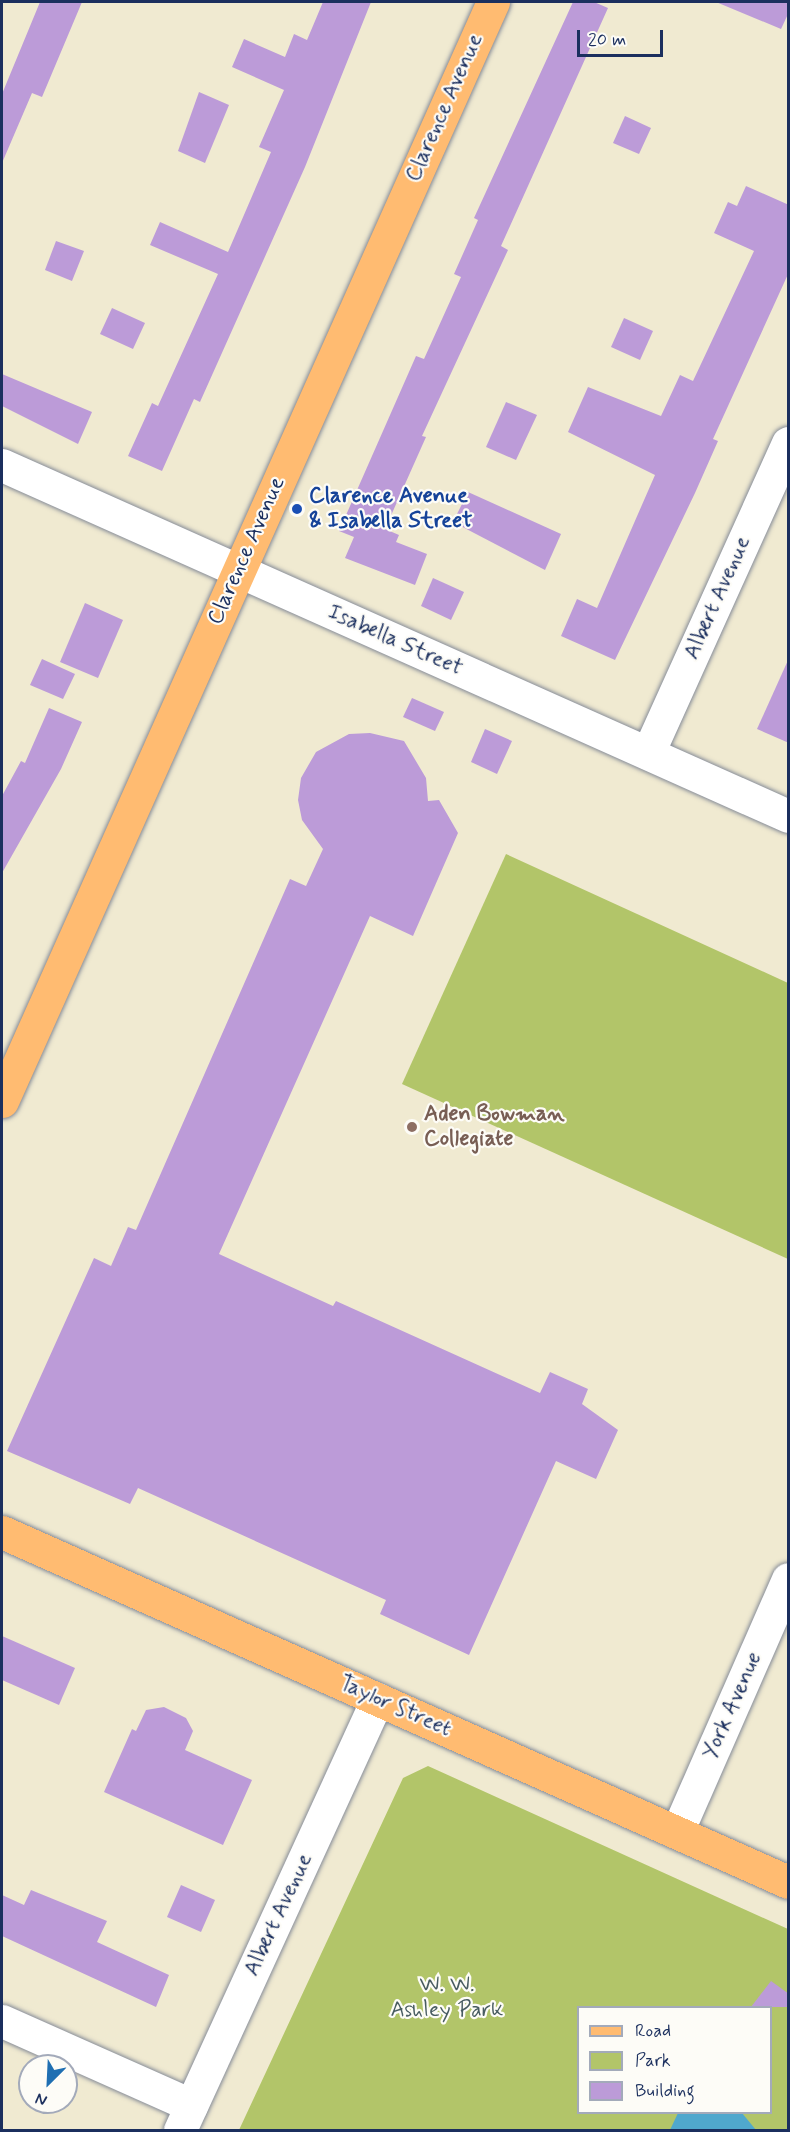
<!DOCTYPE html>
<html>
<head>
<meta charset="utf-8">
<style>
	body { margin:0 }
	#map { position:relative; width:790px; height:2132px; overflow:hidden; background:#f0ead1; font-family:Mynerve,sans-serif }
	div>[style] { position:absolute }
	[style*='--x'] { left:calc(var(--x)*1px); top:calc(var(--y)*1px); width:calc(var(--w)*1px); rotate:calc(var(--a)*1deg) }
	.green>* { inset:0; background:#b2c569 }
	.water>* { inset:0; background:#50a8cd }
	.building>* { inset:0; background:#bc9bd8 }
	.roads { filter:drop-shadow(0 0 2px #868c98) drop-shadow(0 0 2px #868c98) }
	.minor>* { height:33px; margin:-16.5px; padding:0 16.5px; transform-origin:16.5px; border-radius:16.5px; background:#fff }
	.major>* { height:33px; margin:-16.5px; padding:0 16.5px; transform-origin:16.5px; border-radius:16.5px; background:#ffbb71 }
	.dots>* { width:16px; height:16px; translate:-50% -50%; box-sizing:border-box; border:3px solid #fdfcf7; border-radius:50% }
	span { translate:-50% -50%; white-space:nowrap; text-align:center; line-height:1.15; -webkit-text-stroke:4.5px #fdfcf7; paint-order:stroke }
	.street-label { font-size:22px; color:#1b2f5e }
	.transit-label { font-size:22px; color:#164399; font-weight:700 }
	.left { translate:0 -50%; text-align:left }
	.education-label { font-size:22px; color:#785e54; font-weight:700 }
	.park-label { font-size:22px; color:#485c61 }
	.frame { position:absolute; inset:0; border:3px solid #1b2f5e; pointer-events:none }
	.legend { position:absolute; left:577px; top:2006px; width:195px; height:108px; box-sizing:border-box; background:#fdfcf7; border:2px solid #a3aaba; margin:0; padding:8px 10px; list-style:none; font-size:18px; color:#1b2f5e }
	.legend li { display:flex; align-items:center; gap:12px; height:30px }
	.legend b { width:30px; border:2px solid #a3aaba }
	.north { position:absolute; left:18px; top:2054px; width:60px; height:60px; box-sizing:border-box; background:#fdfcf7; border:2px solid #a3aaba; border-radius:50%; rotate:204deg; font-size:16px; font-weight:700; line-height:24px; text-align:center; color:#1b2f5e }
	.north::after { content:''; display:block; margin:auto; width:21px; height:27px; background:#1f6fb2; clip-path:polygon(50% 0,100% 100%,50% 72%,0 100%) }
	.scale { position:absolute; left:577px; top:30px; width:86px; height:27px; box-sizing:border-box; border:3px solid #1b2f5e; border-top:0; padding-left:8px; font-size:18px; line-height:21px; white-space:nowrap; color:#1b2f5e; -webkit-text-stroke:4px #fdfcf7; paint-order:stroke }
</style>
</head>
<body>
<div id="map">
	<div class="green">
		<i style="clip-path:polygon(506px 854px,788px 983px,788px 1259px,402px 1084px)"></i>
		<i style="clip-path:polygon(evenodd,428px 1766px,788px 1929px,788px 2130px,239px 2130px,403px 1778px,428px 1766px,578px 2008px,770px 2008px,770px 2112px,578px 2112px,578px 2008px)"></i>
	</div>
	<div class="water">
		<i style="clip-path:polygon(678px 2113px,742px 2113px,756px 2130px,670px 2130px)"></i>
	</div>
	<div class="building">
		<i style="clip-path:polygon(40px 2px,82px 2px,42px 97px,32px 93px,2px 163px,2px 94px)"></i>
		<i style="clip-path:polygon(323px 2px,371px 2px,305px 167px,200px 402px,194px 399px,162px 471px,128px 456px,152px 403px,158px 406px,218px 274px,150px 245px,160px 222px,228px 252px,271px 152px,259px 147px,284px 90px,232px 67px,244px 39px,285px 57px,294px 34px,307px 40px)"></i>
		<i style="clip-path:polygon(573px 2px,594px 2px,608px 8px,501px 246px,508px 250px,422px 436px,426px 437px,385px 529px,399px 535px,396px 542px,427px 554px,415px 585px,345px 558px,354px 537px,339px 531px,416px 356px,424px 359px,461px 277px,454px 274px,478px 220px,474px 218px)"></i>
		<i style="clip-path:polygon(716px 2px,789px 2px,789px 12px,781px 29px)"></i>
		<i style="clip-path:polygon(199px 92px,229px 105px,205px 163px,178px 151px)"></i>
		<i style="clip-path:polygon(625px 116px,651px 128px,639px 154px,613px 143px)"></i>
		<i style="clip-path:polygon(746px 186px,789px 205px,789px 272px,713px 439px,718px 441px,695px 493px,615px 660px,561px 636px,577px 599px,597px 608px,655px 475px,568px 432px,588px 387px,661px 416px,680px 375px,693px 381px,754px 251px,714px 233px,728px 202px,737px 206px)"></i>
		<i style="clip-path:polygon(56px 241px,84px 251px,72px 281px,45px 270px)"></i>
		<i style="clip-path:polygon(112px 308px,145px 323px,133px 349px,100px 334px)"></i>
		<i style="clip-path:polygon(624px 318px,653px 331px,640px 360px,611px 347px)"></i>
		<i style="clip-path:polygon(2px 374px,92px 412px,78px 444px,2px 406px)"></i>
		<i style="clip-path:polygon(506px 402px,537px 415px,516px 460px,486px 447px)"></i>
		<i style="clip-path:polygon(468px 492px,561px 534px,545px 570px,453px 522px)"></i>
		<i style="clip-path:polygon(433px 578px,464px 592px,451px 620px,421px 606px)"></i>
		<i style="clip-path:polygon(85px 603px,123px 620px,98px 678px,60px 662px)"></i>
		<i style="clip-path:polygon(789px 658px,789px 743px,757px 729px)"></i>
		<i style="clip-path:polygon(42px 659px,75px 674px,63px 699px,30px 685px)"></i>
		<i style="clip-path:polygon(412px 698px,444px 712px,435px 731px,403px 717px)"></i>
		<i style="clip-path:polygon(49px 708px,82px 722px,61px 769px,2px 873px,2px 796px,21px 761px,25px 763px)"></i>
		<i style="clip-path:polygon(485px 729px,512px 741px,497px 774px,471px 762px)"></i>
		<i style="clip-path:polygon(370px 733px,404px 741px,426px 778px,428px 801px,439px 800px,458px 833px,413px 936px,370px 916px,219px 1254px,333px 1306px,336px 1301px,540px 1393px,550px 1372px,588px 1389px,582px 1404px,618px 1430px,596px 1479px,556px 1461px,469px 1655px,380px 1614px,386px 1600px,138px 1488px,130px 1504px,7px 1451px,94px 1258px,111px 1266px,128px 1227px,136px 1230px,290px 879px,306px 886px,323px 849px,302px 820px,298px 800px,301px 778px,316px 752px,349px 734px)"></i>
		<i style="clip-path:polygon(2px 1636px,75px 1668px,59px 1705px,2px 1680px)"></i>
		<i style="clip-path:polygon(164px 1707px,186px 1718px,193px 1731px,185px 1750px,252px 1780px,223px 1845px,104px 1792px,132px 1729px,136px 1731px,146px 1710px)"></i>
		<i style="clip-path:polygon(181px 1885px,215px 1900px,201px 1932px,167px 1917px)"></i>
		<i style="clip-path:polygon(31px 1890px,107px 1921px,97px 1942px,169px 1975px,156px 2007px,2px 1936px,2px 1895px,24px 1905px)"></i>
		<i style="clip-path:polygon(771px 1981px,789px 1994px,789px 2007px,751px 2007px)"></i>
	</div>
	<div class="roads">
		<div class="minor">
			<i style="--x:2;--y:465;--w:861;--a:24.06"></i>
			<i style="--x:648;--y:753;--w:340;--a:-65.7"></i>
			<i style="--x:677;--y:1832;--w:276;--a:-66.3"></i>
			<i style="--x:2;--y:2021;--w:207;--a:24"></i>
			<i style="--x:180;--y:2130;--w:474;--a:-65.4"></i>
		</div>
		<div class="major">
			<i style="--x:2;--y:1101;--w:1204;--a:-65.93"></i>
			<i style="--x:2;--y:1532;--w:860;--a:24"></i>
		</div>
	</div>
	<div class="dots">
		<i style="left:297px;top:509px;background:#1a4fb4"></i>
		<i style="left:412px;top:1127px;background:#8d6e63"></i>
	</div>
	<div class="street-label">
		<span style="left:445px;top:108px;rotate:-66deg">Clarence Avenue</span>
		<span style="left:247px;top:551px;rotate:-66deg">Clarence Avenue</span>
		<span style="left:718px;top:598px;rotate:-66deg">Albert Avenue</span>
		<span style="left:395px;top:641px;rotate:24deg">Isabella Street</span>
		<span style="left:733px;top:1706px;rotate:-66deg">York Avenue</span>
		<span style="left:395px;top:1707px;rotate:24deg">Taylor Street</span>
		<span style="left:279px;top:1915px;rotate:-65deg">Albert Avenue</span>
	</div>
	<div class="transit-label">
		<span class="left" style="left:309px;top:509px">Clarence Avenue<br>&amp; Isabella Street</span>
	</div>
	<div class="education-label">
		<span class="left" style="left:424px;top:1127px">Aden Bowman<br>Collegiate</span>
	</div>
	<div class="park-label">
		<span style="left:447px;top:1998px">W. W.<br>Ashley Park</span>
	</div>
	<div class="frame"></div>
	<ul class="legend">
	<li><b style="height:8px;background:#ffbb71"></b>Road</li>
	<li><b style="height:16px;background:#b2c569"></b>Park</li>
	<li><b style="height:16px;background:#bc9bd8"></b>Building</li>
	</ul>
	<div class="north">N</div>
	<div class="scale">20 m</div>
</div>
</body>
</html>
